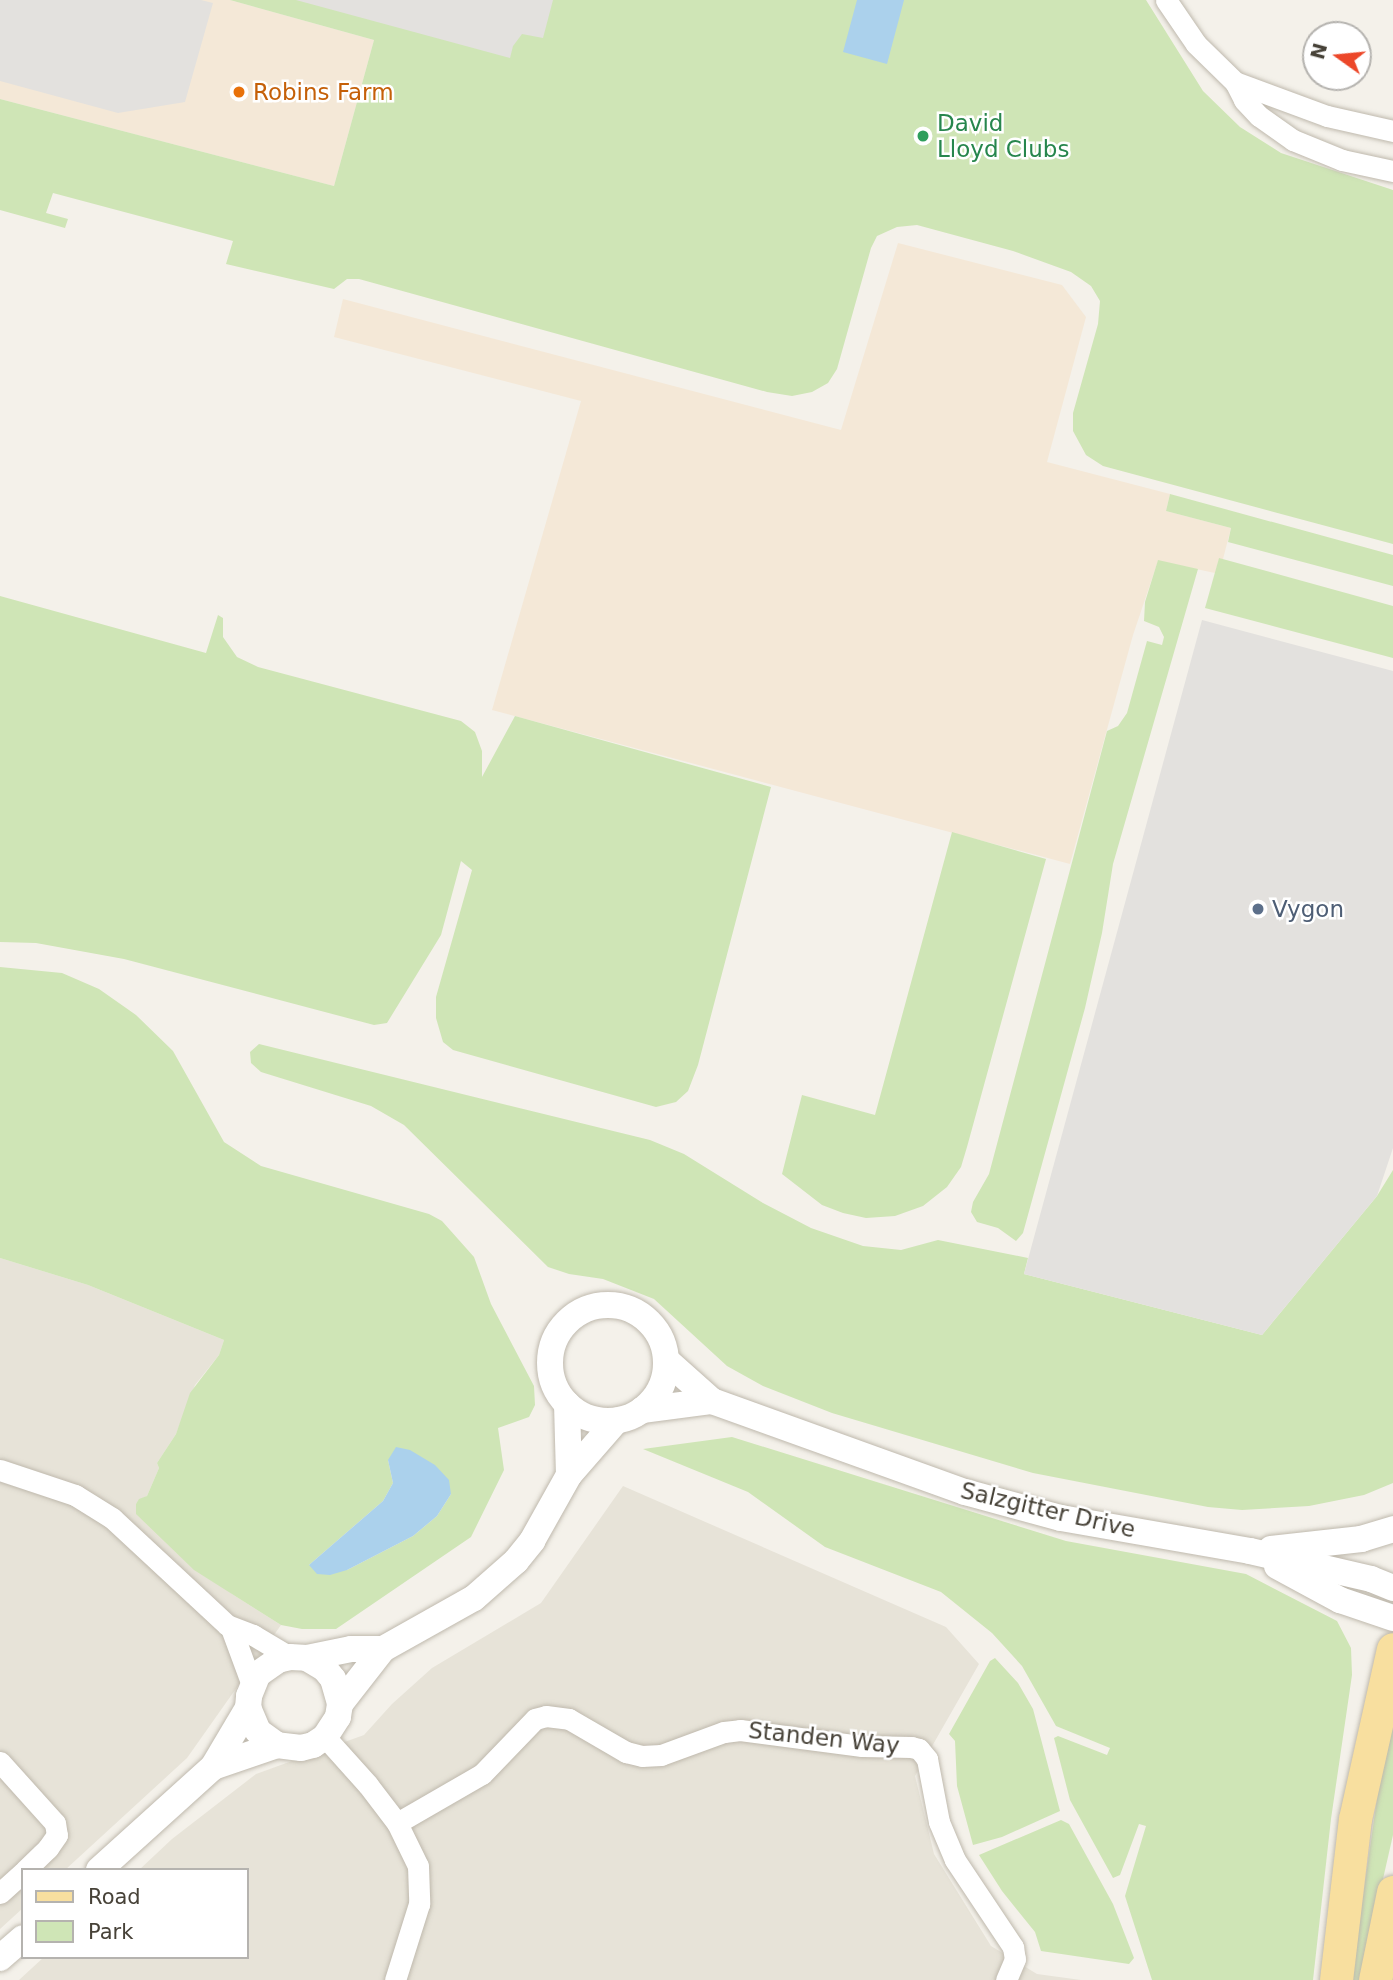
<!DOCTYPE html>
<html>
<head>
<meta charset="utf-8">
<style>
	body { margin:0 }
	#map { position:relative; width:1393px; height:1980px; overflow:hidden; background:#f4f1ea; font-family:"DejaVu Sans",sans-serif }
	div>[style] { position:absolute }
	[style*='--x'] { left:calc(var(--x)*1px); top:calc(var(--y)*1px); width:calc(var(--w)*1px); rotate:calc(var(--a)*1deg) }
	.residential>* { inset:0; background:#e7e3d8 }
	.commercial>* { inset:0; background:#f4e8d7 }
	.green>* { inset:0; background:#cfe5b6 }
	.parking>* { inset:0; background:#e3e1de }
	.water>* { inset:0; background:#abd1ec }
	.roads { filter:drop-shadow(0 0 2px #bfb9ad) drop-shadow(0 0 2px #bfb9ad) }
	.minor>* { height:21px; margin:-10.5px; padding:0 10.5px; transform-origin:10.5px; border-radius:10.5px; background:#fff }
	.tertiary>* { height:26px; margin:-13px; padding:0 13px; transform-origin:13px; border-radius:13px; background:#fff }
	.tertiary>.ring { margin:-13px; padding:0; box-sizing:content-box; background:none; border:26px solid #fff; border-radius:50% }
	.primary>* { height:33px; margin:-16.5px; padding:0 16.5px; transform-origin:16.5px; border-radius:16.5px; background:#f8df9f }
	.dots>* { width:19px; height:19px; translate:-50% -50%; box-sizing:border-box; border:4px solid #fff; border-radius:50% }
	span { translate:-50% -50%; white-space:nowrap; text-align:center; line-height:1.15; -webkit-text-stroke:5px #fff; paint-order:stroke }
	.food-label { font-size:23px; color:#c56008 }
	.left { translate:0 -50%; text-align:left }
	.leisure-label { font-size:23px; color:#27864d }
	.service-label { font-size:23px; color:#4e5e75 }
	.street-label { font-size:23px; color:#474238 }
	.legend { position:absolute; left:21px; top:1868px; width:228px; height:91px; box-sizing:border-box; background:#fff; border:2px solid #b5b3af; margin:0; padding:9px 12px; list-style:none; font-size:21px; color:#474238 }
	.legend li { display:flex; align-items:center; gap:14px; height:35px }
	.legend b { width:35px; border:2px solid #b5b3af }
	.north { position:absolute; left:1302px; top:21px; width:70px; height:70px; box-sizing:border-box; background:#fff; border:2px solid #b5b3af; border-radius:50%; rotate:285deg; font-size:19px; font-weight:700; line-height:28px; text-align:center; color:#474238 }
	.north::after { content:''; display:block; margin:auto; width:24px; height:32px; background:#ec4729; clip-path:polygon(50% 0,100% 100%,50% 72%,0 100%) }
</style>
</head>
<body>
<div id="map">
	<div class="residential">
		<i style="clip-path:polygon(0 1258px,88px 1285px,224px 1340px,219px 1355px,195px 1385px,176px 1434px,157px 1463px,159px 1468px,147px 1496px,136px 1504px,136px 1513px,232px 1594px,281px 1625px,187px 1758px,65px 1870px,23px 1870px,23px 1908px,0 1929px)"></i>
		<i style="clip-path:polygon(623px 1486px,946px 1627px,979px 1664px,915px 1776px,934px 1854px,991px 1946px,1037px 1974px,1081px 1980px,19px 1980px,44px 1957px,247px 1957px,247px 1870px,139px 1870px,172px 1839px,256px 1774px,364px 1735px,392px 1704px,432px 1668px,541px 1603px)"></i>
	</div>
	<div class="commercial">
		<i style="clip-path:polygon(0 0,230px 0,374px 40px,334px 186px,0 99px)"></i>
		<i style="clip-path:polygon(898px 243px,1062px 285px,1086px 317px,1047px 462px,1170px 494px,1166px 511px,1231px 528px,1223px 559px,1219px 559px,1215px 573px,1158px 561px,1133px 635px,1070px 864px,492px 710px,581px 401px,334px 337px,343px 299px,841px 430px)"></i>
	</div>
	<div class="green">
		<i style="clip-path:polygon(230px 0,1146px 0,1203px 91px,1240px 127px,1281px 153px,1393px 190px,1393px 544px,1103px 466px,1086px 455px,1073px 431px,1073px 413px,1098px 324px,1100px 301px,1091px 286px,1071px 272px,1013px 251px,917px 225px,897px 227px,877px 236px,871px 248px,837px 369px,828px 383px,812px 392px,792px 396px,767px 392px,359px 279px,347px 279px,334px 289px,226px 264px,233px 241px,53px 193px,46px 213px,68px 219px,65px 228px,0 210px,0 99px,334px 186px,374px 40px)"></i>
		<i style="clip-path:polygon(1170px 494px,1393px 555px,1393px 586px,1228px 542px,1231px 528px,1166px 511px)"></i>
		<i style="clip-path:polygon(1219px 558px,1393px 606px,1393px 658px,1205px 608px)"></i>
		<i style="clip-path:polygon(1158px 560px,1198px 569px,1113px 864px,1102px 933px,1085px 1008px,1023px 1233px,1016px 1241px,998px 1228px,977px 1222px,971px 1212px,973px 1202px,989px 1174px,1107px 731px,1118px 726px,1127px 713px,1147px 641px,1162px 645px,1164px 637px,1159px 627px,1144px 621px,1145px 602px)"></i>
		<i style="clip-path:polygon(0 596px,206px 653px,218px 615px,223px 618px,223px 637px,237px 657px,258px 667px,461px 721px,475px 732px,482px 751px,482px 777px,515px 716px,771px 787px,698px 1065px,688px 1091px,676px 1102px,656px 1107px,453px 1050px,443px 1042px,436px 1018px,436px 997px,472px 870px,461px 861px,441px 935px,387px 1023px,374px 1025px,124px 959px,36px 943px,0 942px)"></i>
		<i style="clip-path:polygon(952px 832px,1046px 859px,967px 1147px,961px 1167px,947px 1187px,923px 1206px,895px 1216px,866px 1218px,843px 1213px,822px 1205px,782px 1174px,802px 1095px,875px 1115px)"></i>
		<i style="clip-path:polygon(evenodd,0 967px,62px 973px,99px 989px,136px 1015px,173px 1051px,224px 1142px,261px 1166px,429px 1214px,442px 1221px,474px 1257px,491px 1304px,534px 1386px,535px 1405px,529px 1417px,498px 1428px,504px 1470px,471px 1537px,336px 1629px,302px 1629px,281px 1625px,194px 1570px,136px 1514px,136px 1504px,139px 1499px,147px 1496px,159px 1468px,157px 1463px,176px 1434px,190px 1393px,219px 1355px,224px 1340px,88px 1285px,0 1258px,0 967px,388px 1460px,451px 1494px,437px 1516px,413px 1536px,347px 1570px,309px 1565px,383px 1501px,393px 1483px,388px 1460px)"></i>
		<i style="clip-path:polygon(259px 1044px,650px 1140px,684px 1154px,763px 1203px,811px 1228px,863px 1246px,901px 1250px,938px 1240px,1028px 1258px,1024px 1274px,1262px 1335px,1377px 1196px,1393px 1170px,1393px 1483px,1364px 1495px,1309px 1506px,1242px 1510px,1208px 1507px,1033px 1473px,832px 1413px,763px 1386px,727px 1366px,654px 1299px,603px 1279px,569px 1274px,548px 1267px,404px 1125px,371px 1106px,261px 1072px,251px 1063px,250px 1052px)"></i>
		<i style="clip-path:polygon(732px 1437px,1066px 1541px,1246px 1574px,1337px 1621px,1351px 1648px,1352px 1675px,1331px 1819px,1313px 1980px,1152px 1980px,1125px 1896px,1146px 1826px,1139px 1824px,1120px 1875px,1113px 1878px,1070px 1800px,1054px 1738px,1058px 1736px,1107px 1755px,1110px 1748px,1056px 1726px,1022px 1666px,992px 1633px,941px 1592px,825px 1547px,748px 1492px,643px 1449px)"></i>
		<i style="clip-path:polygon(995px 1658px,1018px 1683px,1033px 1709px,1060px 1811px,1002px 1837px,973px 1845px,957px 1786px,955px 1741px,949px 1734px,990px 1661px)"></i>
		<i style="clip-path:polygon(1393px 1724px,1393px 1835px,1360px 1980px,1351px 1980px,1378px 1792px)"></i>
		<i style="clip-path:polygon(1061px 1820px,1069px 1824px,1113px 1904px,1134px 1958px,1129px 1964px,1041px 1951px,1035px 1932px,1002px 1891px,979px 1855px)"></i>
	</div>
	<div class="parking">
		<i style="clip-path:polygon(0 0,201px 0,213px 3px,185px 102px,118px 113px,0 81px)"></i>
		<i style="clip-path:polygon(296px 0,553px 0,543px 38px,522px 34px,513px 46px,510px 58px)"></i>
		<i style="clip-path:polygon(1202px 620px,1393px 671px,1393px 1148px,1377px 1196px,1262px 1335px,1024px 1274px)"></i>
	</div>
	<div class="water">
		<i style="clip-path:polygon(857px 0,904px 0,887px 64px,843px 52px)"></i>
		<i style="clip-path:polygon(396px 1447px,410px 1450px,435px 1465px,449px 1480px,451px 1494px,437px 1516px,413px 1536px,347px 1570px,330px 1575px,317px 1574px,309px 1565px,383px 1501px,393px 1483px,388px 1460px)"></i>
	</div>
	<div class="roads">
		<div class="minor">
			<i style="--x:1166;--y:0;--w:53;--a:55.7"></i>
			<i style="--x:1196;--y:44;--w:54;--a:44.3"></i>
			<i style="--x:1235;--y:82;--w:98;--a:20.3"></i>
			<i style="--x:1327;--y:116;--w:68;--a:12.8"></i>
			<i style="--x:1235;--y:82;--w:20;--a:63"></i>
			<i style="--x:1244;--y:100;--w:22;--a:47"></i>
			<i style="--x:1259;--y:116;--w:42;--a:35.2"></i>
			<i style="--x:1293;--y:140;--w:53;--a:22.2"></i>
			<i style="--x:1342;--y:160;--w:52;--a:12.2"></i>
			<i style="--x:0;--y:1470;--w:79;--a:18.4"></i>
			<i style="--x:75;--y:1495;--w:44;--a:31.9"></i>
			<i style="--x:112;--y:1518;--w:157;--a:42.9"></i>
			<i style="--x:227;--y:1625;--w:28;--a:21"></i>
			<i style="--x:253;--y:1635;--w:43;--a:30.7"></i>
			<i style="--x:231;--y:1628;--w:61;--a:69.8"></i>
			<i style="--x:325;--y:1737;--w:64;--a:48.1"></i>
			<i style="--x:368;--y:1785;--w:48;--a:52.7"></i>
			<i style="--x:397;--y:1823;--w:48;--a:64"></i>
			<i style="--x:418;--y:1866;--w:38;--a:88"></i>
			<i style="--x:419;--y:1904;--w:80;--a:107.5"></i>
			<i style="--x:0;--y:1762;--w:82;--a:48"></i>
			<i style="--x:55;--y:1823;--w:12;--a:81"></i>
			<i style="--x:57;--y:1835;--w:16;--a:125"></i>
			<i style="--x:48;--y:1848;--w:32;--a:136"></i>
			<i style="--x:397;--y:1823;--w:98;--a:-30"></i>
			<i style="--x:482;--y:1774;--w:76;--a:-46.1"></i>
			<i style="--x:535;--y:1719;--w:11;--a:-15"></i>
			<i style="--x:546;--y:1716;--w:23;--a:7"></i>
			<i style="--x:569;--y:1719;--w:66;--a:30.1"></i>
			<i style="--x:626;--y:1752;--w:16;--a:14"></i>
			<i style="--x:642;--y:1756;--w:19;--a:-3"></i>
			<i style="--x:661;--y:1755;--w:67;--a:-20.1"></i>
			<i style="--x:724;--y:1732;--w:16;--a:-7"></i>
			<i style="--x:740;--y:1730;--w:123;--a:7.5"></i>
			<i style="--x:862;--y:1746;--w:49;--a:1.2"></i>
			<i style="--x:911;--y:1747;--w:8;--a:14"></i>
			<i style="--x:919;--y:1749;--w:13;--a:51"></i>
			<i style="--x:927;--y:1759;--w:64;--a:79.2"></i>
			<i style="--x:939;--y:1822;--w:41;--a:67.2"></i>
			<i style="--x:955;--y:1860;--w:105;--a:56.3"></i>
			<i style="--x:1013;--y:1947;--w:12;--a:81"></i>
			<i style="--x:1015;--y:1959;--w:23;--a:113"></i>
			<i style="--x:0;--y:1893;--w:31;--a:-42"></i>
		</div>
		<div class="tertiary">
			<i class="ring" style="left:550px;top:1305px;width:90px;height:90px"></i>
			<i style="--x:666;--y:1360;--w:62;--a:41.7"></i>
			<i style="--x:712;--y:1401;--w:269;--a:19.8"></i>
			<i style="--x:965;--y:1492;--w:99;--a:15.2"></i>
			<i style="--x:1061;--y:1518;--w:192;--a:9.9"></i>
			<i style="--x:1250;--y:1551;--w:124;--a:13"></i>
			<i style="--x:1371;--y:1579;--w:24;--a:22"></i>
			<i style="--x:567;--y:1404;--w:71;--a:88.4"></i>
			<i style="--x:642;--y:1410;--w:71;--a:-7.3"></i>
			<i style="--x:1271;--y:1549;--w:91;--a:-6.3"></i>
			<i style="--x:1361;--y:1539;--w:34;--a:-17"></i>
			<i style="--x:1277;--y:1566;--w:72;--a:28.4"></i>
			<i style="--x:1340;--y:1600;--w:56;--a:18.8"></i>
			<i style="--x:307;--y:1658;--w:21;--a:31"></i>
			<i style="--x:325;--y:1669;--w:13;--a:51"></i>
			<i style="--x:333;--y:1679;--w:26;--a:74"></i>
			<i style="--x:340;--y:1704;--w:13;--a:99"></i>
			<i style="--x:338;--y:1717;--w:24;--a:123"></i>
			<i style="--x:325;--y:1737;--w:14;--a:146"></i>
			<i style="--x:313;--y:1745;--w:12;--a:166"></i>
			<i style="--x:301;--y:1748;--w:24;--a:-173"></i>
			<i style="--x:277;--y:1745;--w:24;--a:-144"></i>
			<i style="--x:258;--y:1731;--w:25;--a:-113"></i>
			<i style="--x:248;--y:1708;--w:12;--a:-85"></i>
			<i style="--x:249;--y:1696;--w:24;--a:-68"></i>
			<i style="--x:258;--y:1674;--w:24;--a:-35"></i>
			<i style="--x:278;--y:1660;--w:12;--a:-14"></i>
			<i style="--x:290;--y:1657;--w:17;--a:3"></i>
			<i style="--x:307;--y:1658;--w:45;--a:-11.6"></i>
			<i style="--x:351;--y:1649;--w:32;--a:0"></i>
			<i style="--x:383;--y:1649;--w:104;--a:-29.3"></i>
			<i style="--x:474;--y:1598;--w:56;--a:-41.4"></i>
			<i style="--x:516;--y:1561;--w:26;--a:-51"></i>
			<i style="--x:532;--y:1541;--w:76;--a:-60.7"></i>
			<i style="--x:569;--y:1475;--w:72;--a:-49"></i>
			<i style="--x:340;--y:1704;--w:70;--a:-52"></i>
			<i style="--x:213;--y:1767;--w:68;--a:-19"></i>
			<i style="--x:99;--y:1870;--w:154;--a:-42.1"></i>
			<i style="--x:213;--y:1767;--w:69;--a:-59.3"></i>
			<i style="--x:0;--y:1958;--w:30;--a:-41"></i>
		</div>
		<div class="primary">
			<i style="--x:1336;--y:1980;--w:162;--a:-83.3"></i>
			<i style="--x:1355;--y:1819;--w:174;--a:-77.4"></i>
			<i style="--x:1375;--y:1980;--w:90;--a:-78.4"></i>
		</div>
	</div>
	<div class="dots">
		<i style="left:239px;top:92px;background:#e8710a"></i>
		<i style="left:923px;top:136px;background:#2e9e5b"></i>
		<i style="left:1258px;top:909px;background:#5c6f8a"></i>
	</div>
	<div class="food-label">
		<span class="left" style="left:253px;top:92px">Robins Farm</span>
	</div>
	<div class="leisure-label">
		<span class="left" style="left:937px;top:136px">David<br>Lloyd Clubs</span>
	</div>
	<div class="service-label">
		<span class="left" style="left:1272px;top:909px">Vygon</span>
	</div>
	<div class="street-label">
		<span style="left:1048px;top:1510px;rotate:13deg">Salzgitter Drive</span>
		<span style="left:824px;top:1738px;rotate:6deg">Standen Way</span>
	</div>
	<ul class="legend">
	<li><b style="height:9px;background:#f8df9f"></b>Road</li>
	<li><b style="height:19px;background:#cfe5b6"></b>Park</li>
	</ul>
	<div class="north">N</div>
</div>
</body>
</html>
